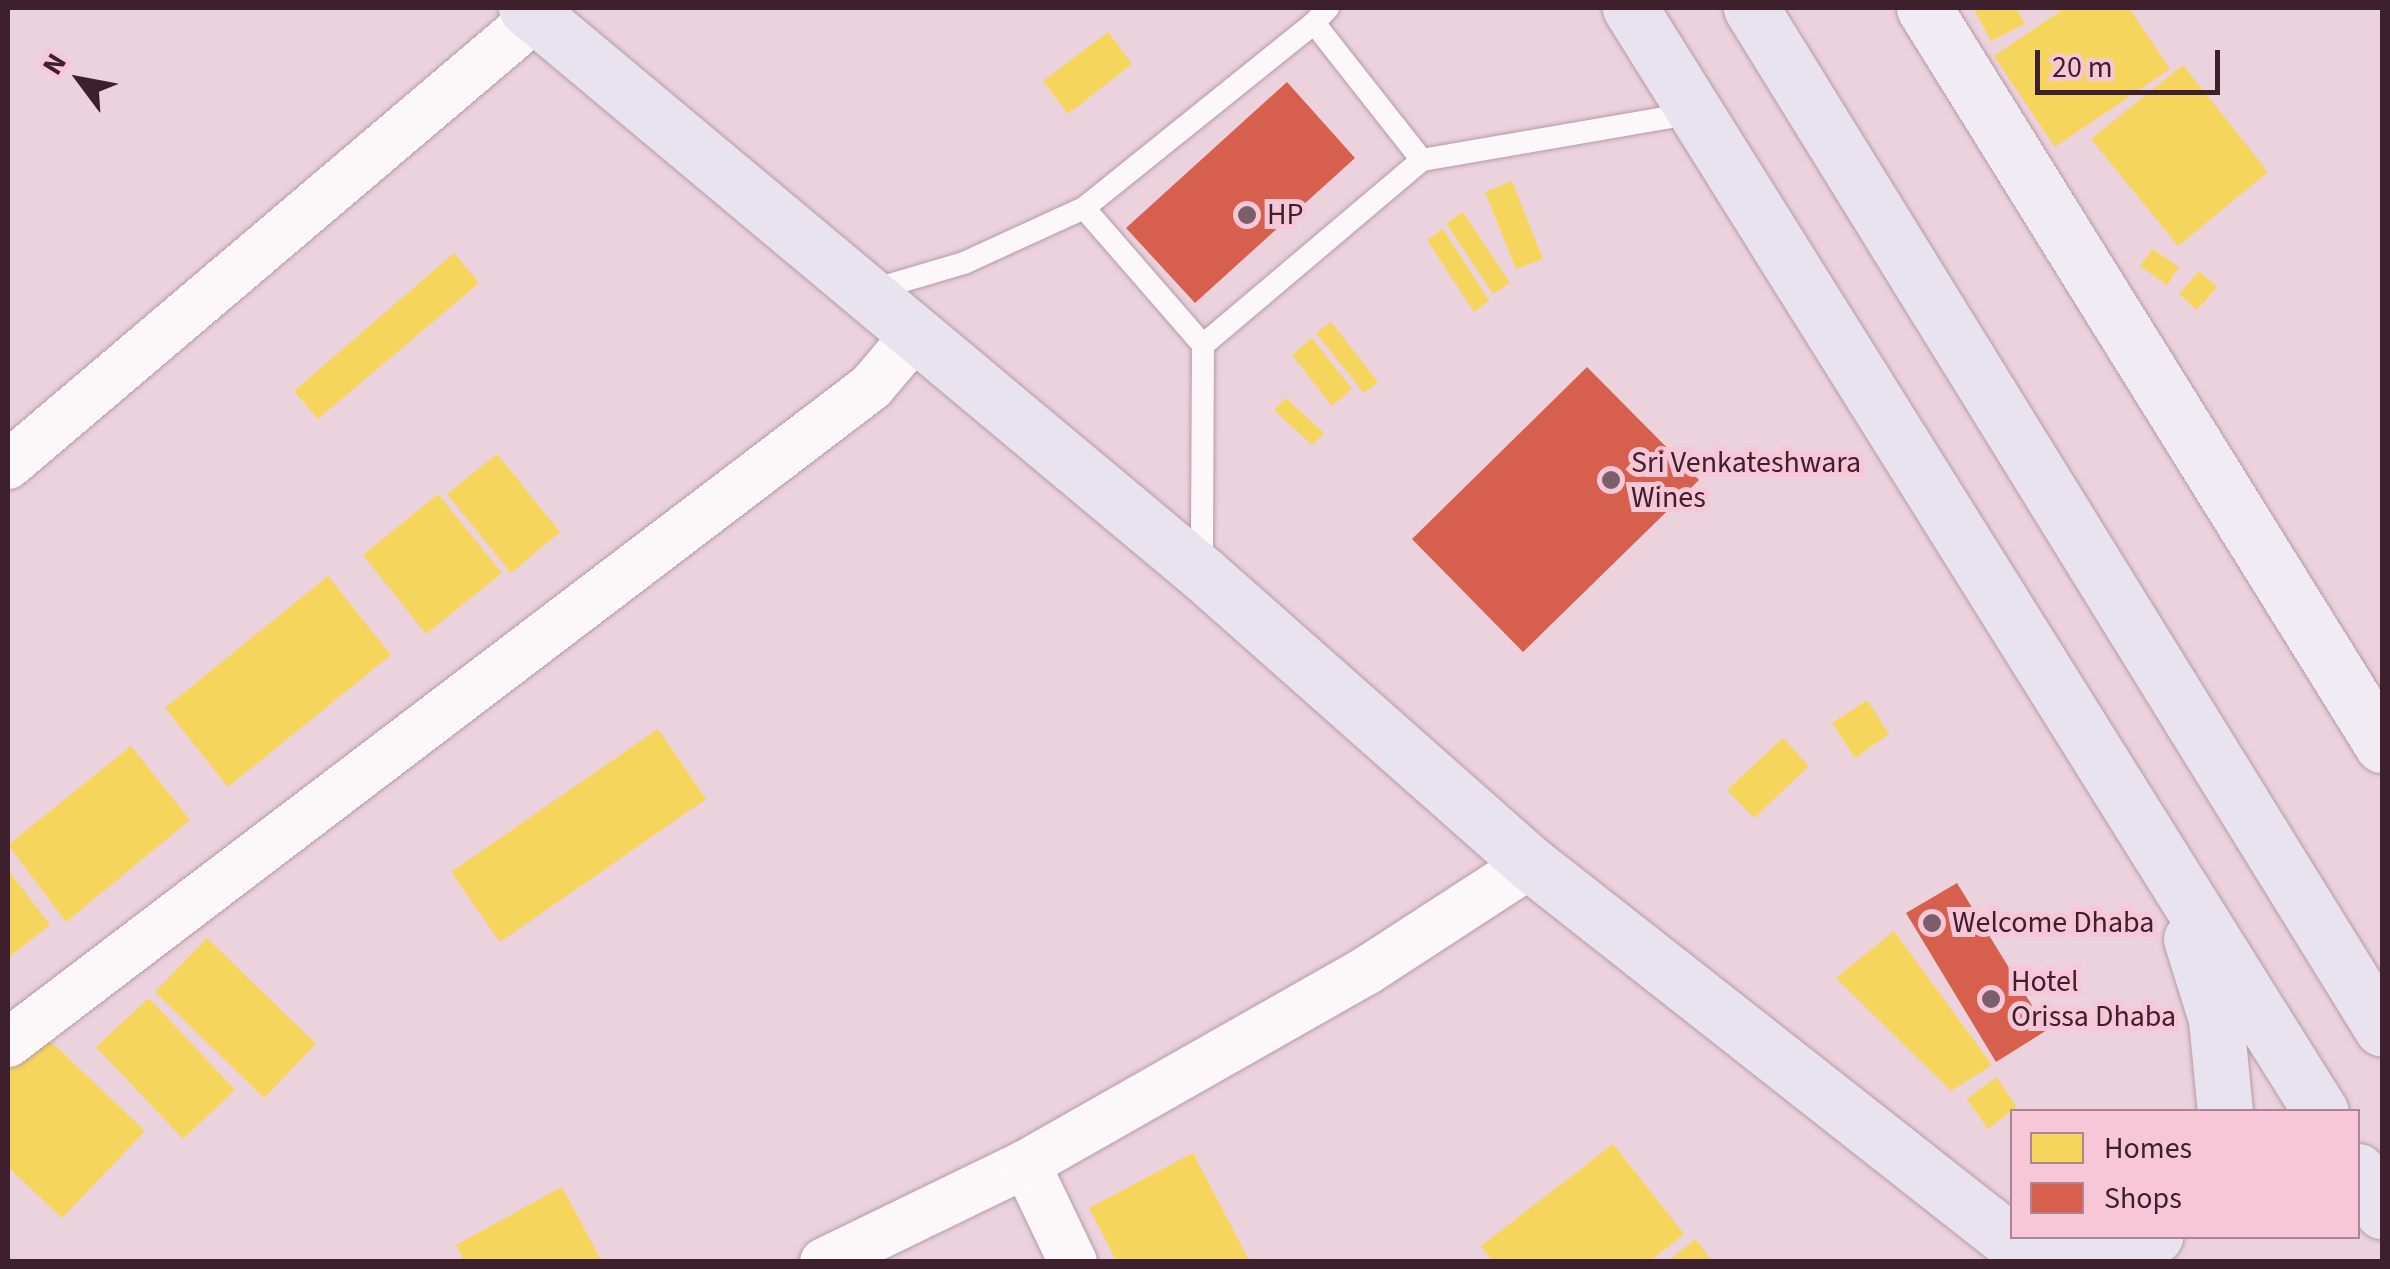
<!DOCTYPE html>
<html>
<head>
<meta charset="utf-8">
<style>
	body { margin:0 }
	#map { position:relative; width:2390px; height:1269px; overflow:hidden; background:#ecd2dc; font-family:"Source Sans 3",sans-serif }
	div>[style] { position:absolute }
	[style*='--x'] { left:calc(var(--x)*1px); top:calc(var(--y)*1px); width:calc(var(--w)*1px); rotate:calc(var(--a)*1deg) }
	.homes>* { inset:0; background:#f6d55c }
	.shops>* { inset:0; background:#d6604d }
	.roads { filter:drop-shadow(0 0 2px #b49ba5) drop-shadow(0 0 2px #b49ba5) }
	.lane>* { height:22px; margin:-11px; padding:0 11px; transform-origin:11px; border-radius:11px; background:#fcf8fa }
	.street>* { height:48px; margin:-24px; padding:0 24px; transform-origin:24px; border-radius:24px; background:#fcf8fa }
	.primary>* { height:55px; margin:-27.5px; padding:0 27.5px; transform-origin:27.5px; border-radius:27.5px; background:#f1ecf3 }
	.highway>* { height:55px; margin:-27.5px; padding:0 27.5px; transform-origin:27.5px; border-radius:27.5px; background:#e9e3ef }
	.dots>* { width:28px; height:28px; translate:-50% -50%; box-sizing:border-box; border:5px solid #f7c7d8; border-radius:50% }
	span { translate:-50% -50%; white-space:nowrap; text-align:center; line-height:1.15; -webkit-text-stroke:10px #f7c7d8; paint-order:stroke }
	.poi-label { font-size:30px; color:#3e202c }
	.left { translate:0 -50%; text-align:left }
	.frame { position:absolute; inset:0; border:10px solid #3e202c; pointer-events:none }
	.legend { position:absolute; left:2010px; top:1109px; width:350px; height:130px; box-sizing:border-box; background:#f7c7d8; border:2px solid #ad8493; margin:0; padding:12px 18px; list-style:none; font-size:30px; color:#3e202c }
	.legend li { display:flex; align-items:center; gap:20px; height:50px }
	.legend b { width:50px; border:2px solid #ad8493 }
	.north { position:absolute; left:30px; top:30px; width:100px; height:100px; -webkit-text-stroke:8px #f7c7d8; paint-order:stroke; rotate:302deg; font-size:28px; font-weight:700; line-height:40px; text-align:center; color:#3e202c }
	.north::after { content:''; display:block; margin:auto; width:35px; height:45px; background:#3e202c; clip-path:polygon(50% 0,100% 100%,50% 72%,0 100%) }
	.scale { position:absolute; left:2035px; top:50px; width:185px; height:45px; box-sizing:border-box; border:5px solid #3e202c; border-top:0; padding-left:12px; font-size:30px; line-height:35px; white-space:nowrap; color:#3e202c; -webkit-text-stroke:8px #f7c7d8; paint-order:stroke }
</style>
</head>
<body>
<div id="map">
	<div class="homes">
		<i style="clip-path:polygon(1973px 8px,2016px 8px,2025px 24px,1991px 41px)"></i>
		<i style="clip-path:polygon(2065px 8px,2129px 8px,2170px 69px,2055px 147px,1994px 56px)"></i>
		<i style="clip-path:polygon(1108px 32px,1132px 64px,1068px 114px,1043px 81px)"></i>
		<i style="clip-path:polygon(2183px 65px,2268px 172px,2178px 246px,2091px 139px)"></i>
		<i style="clip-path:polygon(1512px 181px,1543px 259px,1516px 269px,1485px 192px)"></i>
		<i style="clip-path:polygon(1463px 212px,1510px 283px,1493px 294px,1446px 223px)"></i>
		<i style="clip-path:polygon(1443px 229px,1489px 301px,1474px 312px,1427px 240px)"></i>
		<i style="clip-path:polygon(2152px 249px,2179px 267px,2167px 285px,2140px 266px)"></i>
		<i style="clip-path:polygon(454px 253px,479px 283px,318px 419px,294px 391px)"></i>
		<i style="clip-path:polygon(2199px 271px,2217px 287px,2197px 310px,2179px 294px)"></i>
		<i style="clip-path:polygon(1331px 322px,1378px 382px,1364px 393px,1316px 333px)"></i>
		<i style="clip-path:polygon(1312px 338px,1352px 389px,1332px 406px,1292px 355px)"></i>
		<i style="clip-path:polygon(1286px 398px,1324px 433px,1312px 445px,1274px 410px)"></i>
		<i style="clip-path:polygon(497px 454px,560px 532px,511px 573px,447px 494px)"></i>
		<i style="clip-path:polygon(438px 494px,502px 573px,426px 634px,363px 555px)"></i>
		<i style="clip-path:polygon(328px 576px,391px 655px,228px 787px,165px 708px)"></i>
		<i style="clip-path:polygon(1867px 700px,1889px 734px,1855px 758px,1832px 723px)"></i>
		<i style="clip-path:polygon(658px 729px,706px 799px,500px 942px,451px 872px)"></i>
		<i style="clip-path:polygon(1783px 738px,1809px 766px,1754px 818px,1727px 790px)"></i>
		<i style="clip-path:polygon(131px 746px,190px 820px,66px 922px,8px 845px)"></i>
		<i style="clip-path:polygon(8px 870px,50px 925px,8px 958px)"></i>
		<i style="clip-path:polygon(1894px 931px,1992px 1065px,1951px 1091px,1836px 978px)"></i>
		<i style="clip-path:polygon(207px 938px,316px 1044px,264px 1098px,155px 992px)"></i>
		<i style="clip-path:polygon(149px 998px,235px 1090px,183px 1139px,96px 1047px)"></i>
		<i style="clip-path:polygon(42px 1033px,145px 1131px,62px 1218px,8px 1167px,8px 1069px)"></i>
		<i style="clip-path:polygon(1996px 1077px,2017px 1107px,1988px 1129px,1967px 1099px)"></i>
		<i style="clip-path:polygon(1613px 1144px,1684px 1234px,1649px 1262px,1493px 1262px,1481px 1246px)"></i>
		<i style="clip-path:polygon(1193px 1153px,1250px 1262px,1117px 1262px,1089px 1208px)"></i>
		<i style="clip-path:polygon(562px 1187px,602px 1262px,465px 1262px,456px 1245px)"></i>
		<i style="clip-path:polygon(1695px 1239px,1713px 1262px,1667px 1262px)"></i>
	</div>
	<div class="shops">
		<i style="clip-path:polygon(1287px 82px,1355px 158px,1195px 303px,1126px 228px)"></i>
		<i style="clip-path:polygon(1587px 367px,1699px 480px,1523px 652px,1412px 539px)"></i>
		<i style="clip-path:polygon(1957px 883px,2047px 1030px,1996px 1062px,1906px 913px)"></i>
	</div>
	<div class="roads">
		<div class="lane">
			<i style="--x:1328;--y:8;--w:21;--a:133"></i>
			<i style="--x:1314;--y:23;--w:174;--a:51.8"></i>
			<i style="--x:1422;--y:160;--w:276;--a:-9.8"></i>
			<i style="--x:1084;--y:208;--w:295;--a:-38.8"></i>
			<i style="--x:869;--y:291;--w:99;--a:-16.4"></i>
			<i style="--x:964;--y:263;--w:132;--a:-24.6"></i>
			<i style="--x:1084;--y:208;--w:181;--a:49"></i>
			<i style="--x:1203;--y:345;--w:220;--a:90.3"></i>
			<i style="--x:1203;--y:345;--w:287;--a:-40.2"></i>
		</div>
		<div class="street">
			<i style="--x:8;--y:465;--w:694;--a:-40.32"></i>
			<i style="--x:8;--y:1043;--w:1084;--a:-37.24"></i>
			<i style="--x:871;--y:387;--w:70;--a:-49.7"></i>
			<i style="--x:1026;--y:1164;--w:109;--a:64.4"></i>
			<i style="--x:824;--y:1262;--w:225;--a:-25.9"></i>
			<i style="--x:1026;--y:1164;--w:391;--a:-29.6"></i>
			<i style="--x:1366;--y:971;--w:197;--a:-33"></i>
		</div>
		<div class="primary">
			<i style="--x:1924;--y:8;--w:868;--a:58.14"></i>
		</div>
		<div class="highway">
			<i style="--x:526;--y:8;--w:882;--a:39.9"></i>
			<i style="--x:1203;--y:574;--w:438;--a:41.5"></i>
			<i style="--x:1531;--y:864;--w:644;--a:38.19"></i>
			<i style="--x:1630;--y:8;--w:1302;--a:57.96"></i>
			<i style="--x:1751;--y:8;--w:1200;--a:58.28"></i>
			<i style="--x:2191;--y:939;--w:84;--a:72.6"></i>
			<i style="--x:2216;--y:1019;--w:93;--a:84.5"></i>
			<i style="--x:2358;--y:1171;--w:47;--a:59"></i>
			<i style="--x:2032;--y:1256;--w:58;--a:4.9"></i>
			<i style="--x:2090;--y:1261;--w:70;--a:-21"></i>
		</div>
	</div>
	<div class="dots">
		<i style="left:1247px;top:215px;background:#7b5e6a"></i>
		<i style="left:1611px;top:480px;background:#7b5e6a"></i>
		<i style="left:1932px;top:923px;background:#7b5e6a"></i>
		<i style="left:1991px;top:999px;background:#7b5e6a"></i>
	</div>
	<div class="poi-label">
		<span class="left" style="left:1267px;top:215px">HP</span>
		<span class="left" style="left:1631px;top:480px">Sri Venkateshwara<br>Wines</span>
		<span class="left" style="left:1952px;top:923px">Welcome Dhaba</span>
		<span class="left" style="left:2011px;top:999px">Hotel<br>Orissa Dhaba</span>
	</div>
	<div class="frame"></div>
	<ul class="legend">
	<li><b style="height:28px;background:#f6d55c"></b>Homes</li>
	<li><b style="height:28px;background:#d6604d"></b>Shops</li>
	</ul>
	<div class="north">N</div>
	<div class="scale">20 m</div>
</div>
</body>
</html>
